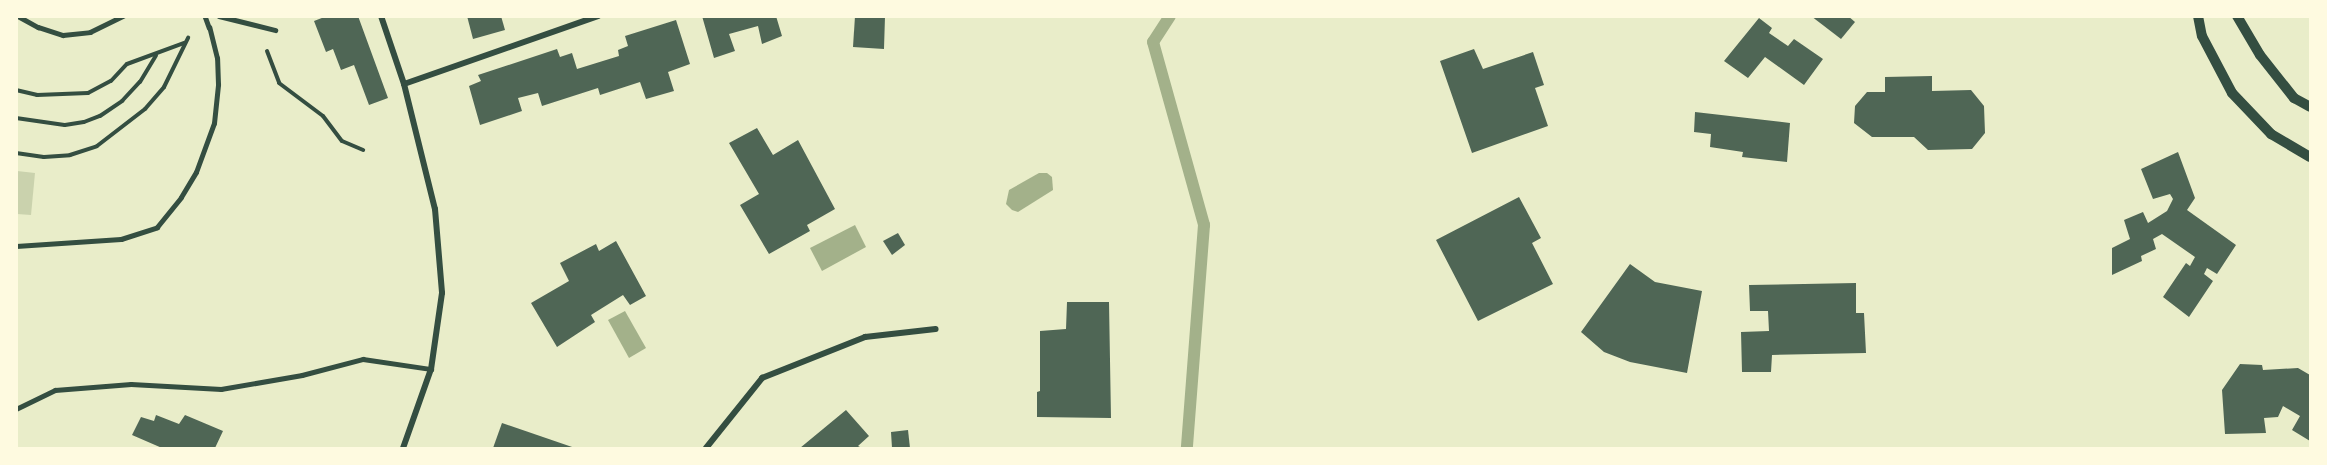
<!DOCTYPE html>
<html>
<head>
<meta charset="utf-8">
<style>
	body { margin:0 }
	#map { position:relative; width:2327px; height:465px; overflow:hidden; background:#e9edc9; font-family:Overpass,sans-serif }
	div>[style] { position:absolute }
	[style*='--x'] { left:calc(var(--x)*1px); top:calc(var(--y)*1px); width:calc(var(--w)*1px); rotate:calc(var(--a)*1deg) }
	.green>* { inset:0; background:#cad2ad }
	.water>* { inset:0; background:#a3b18a }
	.stream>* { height:12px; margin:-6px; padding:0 6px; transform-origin:6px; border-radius:6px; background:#a3b18a }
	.building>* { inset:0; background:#4f6655 }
	.path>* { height:4px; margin:-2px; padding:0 2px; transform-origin:2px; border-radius:2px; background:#344e41 }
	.service>* { height:4.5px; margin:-2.25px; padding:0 2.25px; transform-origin:2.25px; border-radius:2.25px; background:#344e41 }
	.pedestrian>* { height:5px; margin:-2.5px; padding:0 2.5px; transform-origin:2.5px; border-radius:2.5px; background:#344e41 }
	.minor>* { height:6px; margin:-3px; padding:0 3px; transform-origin:3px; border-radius:3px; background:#344e41 }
	.tertiary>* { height:10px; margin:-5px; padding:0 5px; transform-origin:5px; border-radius:5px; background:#344e41 }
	span { translate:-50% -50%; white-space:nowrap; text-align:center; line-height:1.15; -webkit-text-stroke:6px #fefae0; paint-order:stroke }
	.frame { position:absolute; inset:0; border:18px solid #fefae0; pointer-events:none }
</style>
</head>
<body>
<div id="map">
	<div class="green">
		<i style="clip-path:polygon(17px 171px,35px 173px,31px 215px,17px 214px)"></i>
	</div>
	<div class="water">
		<i style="clip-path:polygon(1039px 173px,1047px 173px,1052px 177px,1053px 190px,1018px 212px,1012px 210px,1006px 204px,1009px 190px)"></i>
		<i style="clip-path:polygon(855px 225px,866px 247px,822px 271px,810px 248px)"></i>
		<i style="clip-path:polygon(625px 311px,646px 348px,629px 358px,608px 320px)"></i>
	</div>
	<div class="stream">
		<i style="--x:1170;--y:16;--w:31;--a:123"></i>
		<i style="--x:1153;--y:42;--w:190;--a:74.4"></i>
		<i style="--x:1204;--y:225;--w:224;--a:94.4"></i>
	</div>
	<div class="building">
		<i style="clip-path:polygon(327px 16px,358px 16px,388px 98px,369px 105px,354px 65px,341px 70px,333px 49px,326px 52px,314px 21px)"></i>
		<i style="clip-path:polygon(467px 16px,501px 16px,505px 30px,473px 39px)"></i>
		<i style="clip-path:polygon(702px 16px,776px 16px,782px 36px,762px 44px,758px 26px,729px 34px,735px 51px,714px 58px)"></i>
		<i style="clip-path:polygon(855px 16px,885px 16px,884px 49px,853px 47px)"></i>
		<i style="clip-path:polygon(1811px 16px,1848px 16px,1855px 22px,1841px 39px)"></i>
		<i style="clip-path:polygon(1759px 18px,1772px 28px,1769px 33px,1788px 46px,1794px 39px,1823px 59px,1804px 85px,1765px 57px,1748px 78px,1724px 61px)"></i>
		<i style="clip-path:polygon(676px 20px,690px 64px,668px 72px,674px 91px,646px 99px,640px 82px,600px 95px,598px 88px,542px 106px,538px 93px,518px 98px,522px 111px,480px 125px,469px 86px,481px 81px,478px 75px,557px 49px,560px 57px,572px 53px,577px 69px,619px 56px,618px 50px,628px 46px,625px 36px)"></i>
		<i style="clip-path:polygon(1474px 49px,1483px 69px,1533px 52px,1544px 85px,1535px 88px,1548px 126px,1472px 153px,1440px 61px)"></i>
		<i style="clip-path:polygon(1932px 76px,1932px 91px,1971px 90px,1984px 106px,1985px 133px,1972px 149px,1928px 150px,1914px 137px,1872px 137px,1854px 123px,1855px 106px,1867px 92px,1885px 92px,1885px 77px)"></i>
		<i style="clip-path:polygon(1695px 112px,1790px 123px,1787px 162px,1742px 157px,1743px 152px,1710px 147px,1711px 134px,1694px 132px)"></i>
		<i style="clip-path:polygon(757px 128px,773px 155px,798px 140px,835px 209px,807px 225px,810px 231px,769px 254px,740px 205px,759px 194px,729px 143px)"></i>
		<i style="clip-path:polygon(2178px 152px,2195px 198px,2187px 210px,2236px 245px,2217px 274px,2207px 268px,2204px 274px,2213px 281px,2189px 317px,2163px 297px,2186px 263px,2190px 266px,2195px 257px,2162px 234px,2153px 239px,2156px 249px,2141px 256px,2142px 261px,2112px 275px,2112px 248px,2130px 239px,2124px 220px,2143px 212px,2148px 223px,2167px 211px,2173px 199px,2170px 194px,2153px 199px,2141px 169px)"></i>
		<i style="clip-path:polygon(1519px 197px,1541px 238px,1532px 243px,1553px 284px,1478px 321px,1436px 240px)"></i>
		<i style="clip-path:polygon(898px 233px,905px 245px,892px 255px,883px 241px)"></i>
		<i style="clip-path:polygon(616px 241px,646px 296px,630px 305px,623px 295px,591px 315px,595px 322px,557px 347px,531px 303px,569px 281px,560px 263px,596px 244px,599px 251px)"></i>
		<i style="clip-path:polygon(1630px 264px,1655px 282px,1702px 291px,1687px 373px,1630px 362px,1604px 352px,1581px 332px)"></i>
		<i style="clip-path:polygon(1856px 283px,1856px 313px,1864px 313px,1866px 353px,1772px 355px,1771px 372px,1742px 372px,1741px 332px,1769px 331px,1768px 311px,1750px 311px,1749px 285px)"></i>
		<i style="clip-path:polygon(1067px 302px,1109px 302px,1111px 418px,1037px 417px,1037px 392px,1040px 391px,1040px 331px,1066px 329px)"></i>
		<i style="clip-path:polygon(2240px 364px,2262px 365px,2263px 370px,2298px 368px,2310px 375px,2310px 441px,2292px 430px,2300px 416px,2283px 406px,2278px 417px,2264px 418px,2266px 433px,2225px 434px,2222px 390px)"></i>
		<i style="clip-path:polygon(846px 410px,869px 436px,858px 446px,862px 448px,800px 448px)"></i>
		<i style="clip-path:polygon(156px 415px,179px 424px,185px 415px,223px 431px,215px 448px,162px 448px,132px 435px,141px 417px,154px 421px)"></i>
		<i style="clip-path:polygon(502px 423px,575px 448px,493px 448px)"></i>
		<i style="clip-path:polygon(908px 430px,910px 448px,892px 448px,891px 432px)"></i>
	</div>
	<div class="path">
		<i style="--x:267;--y:51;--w:34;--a:69"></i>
		<i style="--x:279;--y:83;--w:55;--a:36.9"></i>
		<i style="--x:323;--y:116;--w:31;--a:53"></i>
		<i style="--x:342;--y:141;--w:23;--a:23"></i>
		<i style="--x:16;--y:90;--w:22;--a:13"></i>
		<i style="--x:37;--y:95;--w:51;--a:-2.2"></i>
		<i style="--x:88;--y:93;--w:26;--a:-28"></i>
		<i style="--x:111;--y:81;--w:23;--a:-47"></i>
		<i style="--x:127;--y:64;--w:61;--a:-20.2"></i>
		<i style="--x:16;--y:118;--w:49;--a:8.1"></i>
		<i style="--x:65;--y:125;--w:19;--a:-9"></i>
		<i style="--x:84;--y:122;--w:17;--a:-21"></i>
		<i style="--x:100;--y:116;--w:27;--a:-34"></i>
		<i style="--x:122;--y:101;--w:26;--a:-47"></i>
		<i style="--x:140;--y:82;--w:31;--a:-59"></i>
		<i style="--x:16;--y:153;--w:28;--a:8"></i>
		<i style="--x:44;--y:157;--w:26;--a:-4"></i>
		<i style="--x:70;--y:155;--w:28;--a:-18"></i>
		<i style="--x:97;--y:146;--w:61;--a:-37.6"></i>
		<i style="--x:145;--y:109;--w:29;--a:-49"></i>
		<i style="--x:164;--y:87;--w:55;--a:-63.9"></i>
	</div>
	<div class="service">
		<i style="--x:18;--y:16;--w:23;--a:29"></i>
		<i style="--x:38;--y:27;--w:26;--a:18"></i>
		<i style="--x:63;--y:35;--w:27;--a:-6"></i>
		<i style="--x:90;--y:32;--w:37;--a:-26"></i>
		<i style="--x:205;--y:16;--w:12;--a:70"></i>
		<i style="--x:219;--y:16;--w:58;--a:14"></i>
		<i style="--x:16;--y:409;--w:43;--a:-26"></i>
		<i style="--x:55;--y:390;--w:76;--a:-4.5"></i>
		<i style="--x:131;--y:384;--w:90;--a:3.2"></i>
		<i style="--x:221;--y:389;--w:82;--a:-9.8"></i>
		<i style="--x:302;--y:375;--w:63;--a:-14.7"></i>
		<i style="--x:363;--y:359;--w:69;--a:8.4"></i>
	</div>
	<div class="pedestrian">
		<i style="--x:16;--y:246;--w:105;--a:-3.8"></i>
		<i style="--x:121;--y:239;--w:38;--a:-18"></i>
		<i style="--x:157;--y:227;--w:38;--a:-51"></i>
		<i style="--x:181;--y:197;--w:29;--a:-59"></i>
		<i style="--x:196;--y:172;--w:52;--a:-69.8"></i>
		<i style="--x:214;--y:123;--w:39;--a:-84"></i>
		<i style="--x:218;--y:84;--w:26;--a:-92"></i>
		<i style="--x:217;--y:58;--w:32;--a:-104"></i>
	</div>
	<div class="minor">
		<i style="--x:381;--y:16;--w:72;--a:71.3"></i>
		<i style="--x:404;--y:84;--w:129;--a:76.1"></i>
		<i style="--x:435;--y:209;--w:84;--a:85.2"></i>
		<i style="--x:442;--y:293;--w:77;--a:98.2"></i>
		<i style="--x:431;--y:369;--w:84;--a:109.5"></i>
		<i style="--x:404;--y:84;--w:206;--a:-19.3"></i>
		<i style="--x:706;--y:448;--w:90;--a:-51.3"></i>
		<i style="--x:762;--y:378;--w:111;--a:-21.7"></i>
		<i style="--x:865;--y:337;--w:71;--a:-6.4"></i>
	</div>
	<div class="tertiary">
		<i style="--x:2198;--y:16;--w:20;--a:79"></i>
		<i style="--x:2202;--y:36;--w:64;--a:62.2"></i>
		<i style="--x:2232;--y:93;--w:57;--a:46.4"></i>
		<i style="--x:2271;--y:134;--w:45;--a:30.5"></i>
		<i style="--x:2237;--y:16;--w:45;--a:59.5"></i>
		<i style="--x:2260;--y:55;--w:55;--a:51.7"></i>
		<i style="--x:2294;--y:98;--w:18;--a:29"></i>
	</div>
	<div class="frame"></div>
</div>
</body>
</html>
